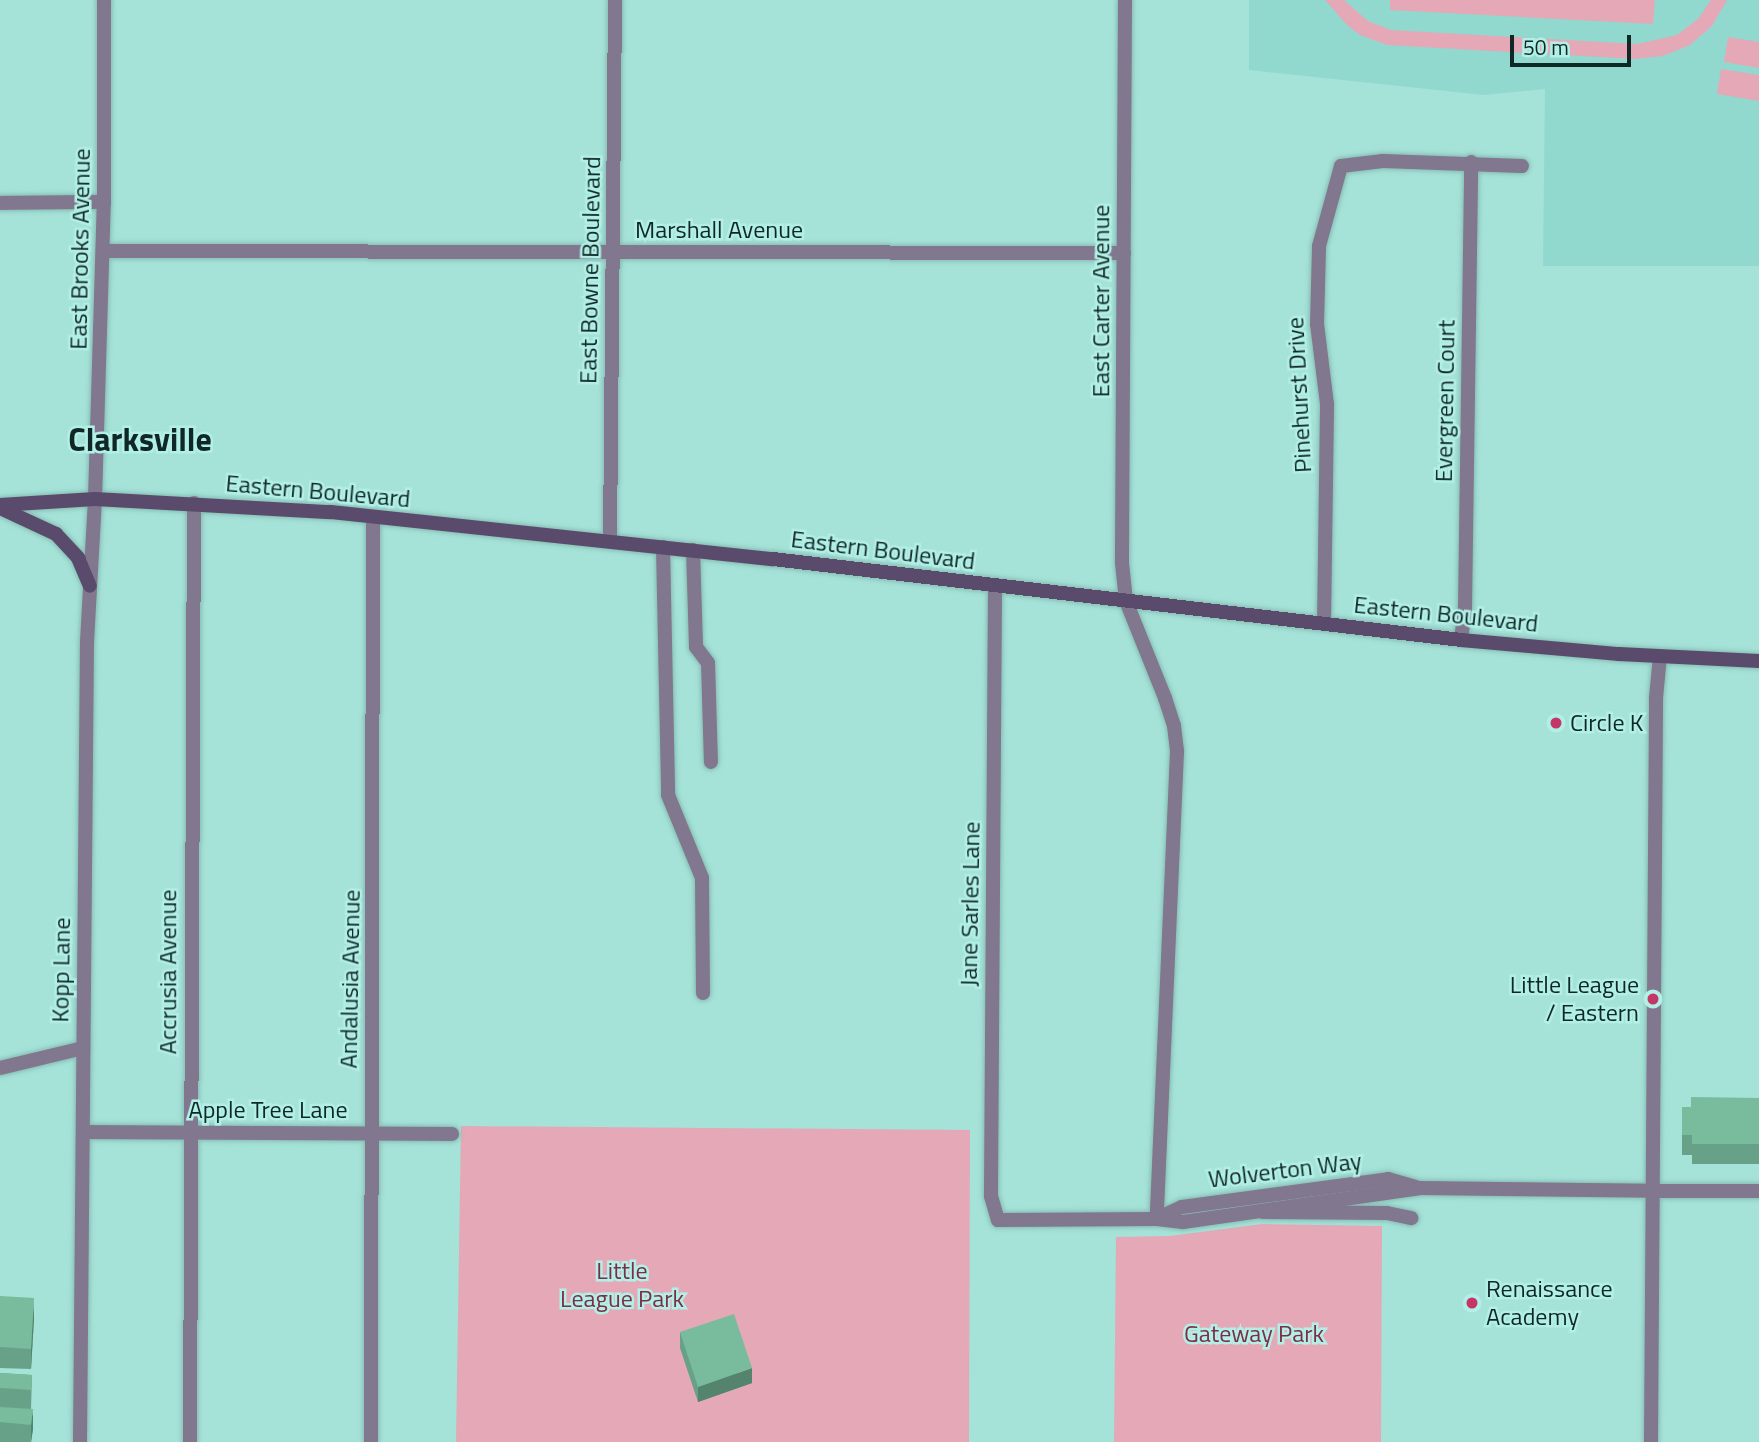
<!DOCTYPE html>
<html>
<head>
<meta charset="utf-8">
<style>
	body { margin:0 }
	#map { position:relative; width:1759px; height:1442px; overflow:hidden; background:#a5e2d8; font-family:"Titillium Web",sans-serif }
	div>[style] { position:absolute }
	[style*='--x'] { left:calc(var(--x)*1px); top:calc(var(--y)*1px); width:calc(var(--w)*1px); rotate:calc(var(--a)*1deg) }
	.built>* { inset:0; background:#91d8ce }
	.green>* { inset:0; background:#e5a8b6 }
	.roads { filter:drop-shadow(0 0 2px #87bdb4) drop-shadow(0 0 2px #87bdb4) }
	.minor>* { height:14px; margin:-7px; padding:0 7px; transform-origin:7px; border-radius:7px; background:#81778e }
	.tertiary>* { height:14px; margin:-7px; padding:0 7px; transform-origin:7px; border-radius:7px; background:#81778e }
	.secondary>* { height:14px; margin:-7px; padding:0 7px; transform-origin:7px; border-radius:7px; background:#5a4b6c }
	.wall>* { inset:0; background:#67a187 }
	.shaded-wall>* { inset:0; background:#54836e }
	.building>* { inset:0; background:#78bb9d }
	.dots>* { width:19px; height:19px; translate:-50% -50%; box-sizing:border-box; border:4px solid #b2efe6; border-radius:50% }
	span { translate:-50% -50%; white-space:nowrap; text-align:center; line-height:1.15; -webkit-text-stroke:5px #b2efe6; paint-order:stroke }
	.street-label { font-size:24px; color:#102825 }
	.poi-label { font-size:24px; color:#102825 }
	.left { translate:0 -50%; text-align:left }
	.right { translate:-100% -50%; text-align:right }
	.park-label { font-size:24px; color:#7d2d46 }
	.district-label { font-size:32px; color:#102825; font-weight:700 }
	.scale { position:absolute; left:1510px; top:35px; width:121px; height:32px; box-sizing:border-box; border:4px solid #102825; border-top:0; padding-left:9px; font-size:21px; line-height:24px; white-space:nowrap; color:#102825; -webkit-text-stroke:5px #b2efe6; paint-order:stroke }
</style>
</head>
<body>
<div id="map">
	<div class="built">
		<i style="clip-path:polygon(1249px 0,1759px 0,1759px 266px,1543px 266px,1545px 89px,1484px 95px,1249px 70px)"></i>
	</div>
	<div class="green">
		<i style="clip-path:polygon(1325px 0,1344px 0,1368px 21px,1391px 30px,1637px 44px,1677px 35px,1698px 19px,1711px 0,1727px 0,1712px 26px,1690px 45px,1663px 56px,1634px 59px,1387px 45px,1360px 35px,1348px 26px)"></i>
		<i style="clip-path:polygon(1390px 0,1655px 0,1653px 24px,1390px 10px)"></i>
		<i style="clip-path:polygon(1728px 37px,1759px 42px,1759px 68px,1724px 62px)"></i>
		<i style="clip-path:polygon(1721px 69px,1759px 75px,1759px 101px,1717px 94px)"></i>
		<i style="clip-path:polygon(461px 1126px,970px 1130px,969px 1442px,456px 1442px)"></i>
		<i style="clip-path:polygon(1262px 1224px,1382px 1226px,1381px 1442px,1114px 1442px,1116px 1237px,1170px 1236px)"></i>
	</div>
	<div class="roads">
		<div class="minor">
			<i style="--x:1125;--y:0;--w:563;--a:90.31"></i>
			<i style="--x:1122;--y:563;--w:38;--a:84"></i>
			<i style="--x:1126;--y:601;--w:105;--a:68.1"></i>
			<i style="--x:1165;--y:698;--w:29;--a:72"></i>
			<i style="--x:1174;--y:726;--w:26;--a:83"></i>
			<i style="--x:1177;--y:752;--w:467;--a:92.5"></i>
			<i style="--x:0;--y:203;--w:104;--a:-0.6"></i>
			<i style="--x:103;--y:251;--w:1021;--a:0.11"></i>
			<i style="--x:95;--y:499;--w:297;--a:-88.3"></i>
			<i style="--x:104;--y:202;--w:202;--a:-90"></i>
			<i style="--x:663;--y:547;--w:248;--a:88.8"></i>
			<i style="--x:668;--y:795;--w:90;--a:67.7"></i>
			<i style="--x:702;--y:878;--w:115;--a:89.5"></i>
			<i style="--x:693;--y:550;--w:97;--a:88.2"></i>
			<i style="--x:696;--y:647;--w:20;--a:53"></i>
			<i style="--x:708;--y:663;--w:99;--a:88.3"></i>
			<i style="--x:995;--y:587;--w:609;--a:90.38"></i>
			<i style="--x:991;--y:1196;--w:25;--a:74"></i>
			<i style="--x:998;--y:1220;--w:159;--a:-0.4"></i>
			<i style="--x:1157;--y:1219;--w:26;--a:7"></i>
			<i style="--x:1183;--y:1222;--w:240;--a:-8.1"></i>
			<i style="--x:1421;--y:1188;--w:233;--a:0.7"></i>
			<i style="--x:1324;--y:624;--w:220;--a:-89.2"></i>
			<i style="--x:1327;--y:404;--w:81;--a:-97.1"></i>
			<i style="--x:1317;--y:324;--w:78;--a:-88.5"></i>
			<i style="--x:1319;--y:246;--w:83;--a:-74.6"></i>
			<i style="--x:1341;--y:166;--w:42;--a:-6.8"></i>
			<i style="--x:1383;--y:161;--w:139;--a:2.1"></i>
			<i style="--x:1461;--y:640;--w:31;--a:-83"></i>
			<i style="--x:1465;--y:609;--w:447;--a:-89.2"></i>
			<i style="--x:0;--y:1068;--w:85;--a:-13.5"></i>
			<i style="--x:84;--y:1132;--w:368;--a:0.3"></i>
			<i style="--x:1158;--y:1218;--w:26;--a:-25"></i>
			<i style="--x:1182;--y:1207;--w:208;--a:-7.7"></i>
			<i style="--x:1388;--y:1179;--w:29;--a:16"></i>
			<i style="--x:190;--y:1442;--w:939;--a:-89.76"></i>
			<i style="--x:371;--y:1442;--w:925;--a:-89.88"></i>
		</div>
		<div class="tertiary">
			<i style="--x:610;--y:541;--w:541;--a:-89.47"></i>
			<i style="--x:1654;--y:1191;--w:105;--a:0"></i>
			<i style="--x:1263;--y:1212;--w:124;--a:0.5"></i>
			<i style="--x:1387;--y:1213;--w:25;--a:12"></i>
			<i style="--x:80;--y:1442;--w:800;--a:-89.5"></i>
			<i style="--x:87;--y:642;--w:143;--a:-86.8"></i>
			<i style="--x:1651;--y:1442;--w:744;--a:-89.61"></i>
			<i style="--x:1656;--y:698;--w:42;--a:-84.6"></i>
		</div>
		<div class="secondary">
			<i style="--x:0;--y:505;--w:95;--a:-3.6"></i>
			<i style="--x:95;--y:499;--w:236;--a:3.2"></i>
			<i style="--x:331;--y:512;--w:444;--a:6.1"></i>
			<i style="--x:773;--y:559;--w:693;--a:6.71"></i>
			<i style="--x:1461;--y:640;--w:159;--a:5.1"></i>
			<i style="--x:1619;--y:654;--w:140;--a:2.9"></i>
			<i style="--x:0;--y:508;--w:62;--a:24.9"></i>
			<i style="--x:56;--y:534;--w:33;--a:47"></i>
			<i style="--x:78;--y:558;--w:30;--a:67"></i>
		</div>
	</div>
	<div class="wall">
		<i style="clip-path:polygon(1759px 1098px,1759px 1164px,1692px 1164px,1692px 1155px,1682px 1155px,1682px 1107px,1691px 1107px)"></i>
		<i style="clip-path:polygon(0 1296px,34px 1318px,31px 1369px,0 1368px)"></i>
		<i style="clip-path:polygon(680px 1332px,752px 1383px,698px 1402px,680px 1348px)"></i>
		<i style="clip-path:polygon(0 1373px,32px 1375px,31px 1409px,33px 1429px,31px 1442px,0 1442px)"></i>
	</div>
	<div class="shaded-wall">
		<i style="clip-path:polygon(34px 1298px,34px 1318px,31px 1369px,31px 1349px)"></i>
		<i style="clip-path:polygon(752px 1368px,752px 1383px,698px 1402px,698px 1387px)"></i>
		<i style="clip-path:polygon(33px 1409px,33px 1429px,31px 1442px,31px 1425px)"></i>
	</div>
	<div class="building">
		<i style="clip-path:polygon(1691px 1097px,1759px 1098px,1759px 1144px,1692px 1144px,1692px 1135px,1682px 1135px,1682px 1107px,1691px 1107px)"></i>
		<i style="clip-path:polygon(0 1296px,34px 1298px,31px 1349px,0 1347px)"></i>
		<i style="clip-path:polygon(734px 1314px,752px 1368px,698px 1387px,680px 1332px)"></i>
		<i style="clip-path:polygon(0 1373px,32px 1375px,31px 1390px,0 1388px)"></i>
		<i style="clip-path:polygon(0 1407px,33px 1409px,31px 1425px,0 1422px)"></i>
	</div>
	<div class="dots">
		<i style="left:1556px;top:723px;background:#c33666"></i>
		<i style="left:1653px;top:999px;background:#c33666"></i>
		<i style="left:1472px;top:1303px;background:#c33666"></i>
	</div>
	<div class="street-label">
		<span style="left:719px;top:230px">Marshall Avenue</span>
		<span style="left:80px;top:249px;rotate:-89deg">East Brooks Avenue</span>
		<span style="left:590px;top:270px;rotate:-89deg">East Bowne Boulevard</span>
		<span style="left:1101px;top:301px;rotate:-90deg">East Carter Avenue</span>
		<span style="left:1299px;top:395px;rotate:-93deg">Pinehurst Drive</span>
		<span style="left:1445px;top:401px;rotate:-89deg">Evergreen Court</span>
		<span style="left:318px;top:491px;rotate:5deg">Eastern Boulevard</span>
		<span style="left:883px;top:550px;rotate:7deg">Eastern Boulevard</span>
		<span style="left:1446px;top:614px;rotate:6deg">Eastern Boulevard</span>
		<span style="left:970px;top:904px;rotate:-89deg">Jane Sarles Lane</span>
		<span style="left:61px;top:970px;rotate:-89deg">Kopp Lane</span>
		<span style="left:168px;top:972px;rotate:-90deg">Accrusia Avenue</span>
		<span style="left:350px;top:979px;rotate:-89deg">Andalusia Avenue</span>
		<span style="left:268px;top:1110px">Apple Tree Lane</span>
		<span style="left:1285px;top:1170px;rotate:-7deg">Wolverton Way</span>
	</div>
	<div class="poi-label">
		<span class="left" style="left:1570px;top:723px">Circle K</span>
		<span class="right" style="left:1639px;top:999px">Little League<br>/ Eastern</span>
		<span class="left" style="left:1486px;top:1303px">Renaissance<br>Academy</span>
	</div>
	<div class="park-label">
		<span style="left:622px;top:1285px">Little<br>League Park</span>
		<span style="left:1254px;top:1334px">Gateway Park</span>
	</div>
	<div class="district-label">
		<span style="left:140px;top:439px">Clarksville</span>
	</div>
	<div class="scale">50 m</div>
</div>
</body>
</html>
